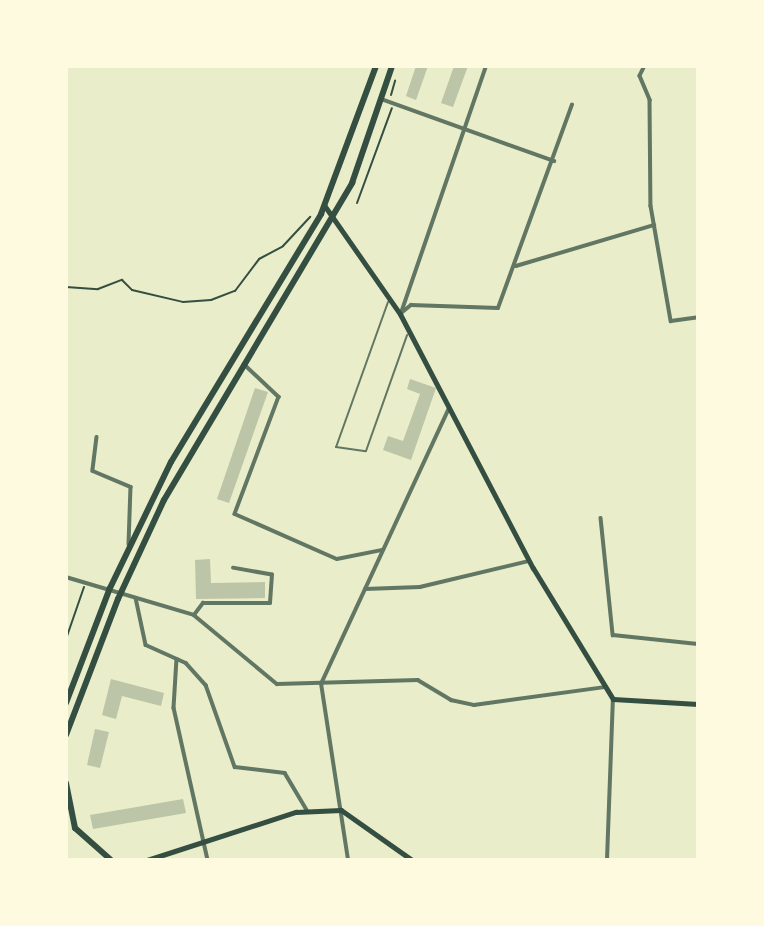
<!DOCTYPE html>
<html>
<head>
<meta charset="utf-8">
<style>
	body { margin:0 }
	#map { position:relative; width:764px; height:926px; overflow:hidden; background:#e9edc9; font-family:"Asap Condensed",sans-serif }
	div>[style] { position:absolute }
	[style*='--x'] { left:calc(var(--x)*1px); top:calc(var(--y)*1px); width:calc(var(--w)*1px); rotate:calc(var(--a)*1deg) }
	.building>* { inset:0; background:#bcc5a7 }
	.path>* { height:2px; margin:-1px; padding:0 1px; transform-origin:1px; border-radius:1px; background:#344e41 }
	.service>* { height:2px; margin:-1px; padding:0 1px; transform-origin:1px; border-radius:1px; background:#617663 }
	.minor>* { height:3.5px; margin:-1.75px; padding:0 1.75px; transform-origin:1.75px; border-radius:1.75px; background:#617663 }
	.secondary>* { height:5px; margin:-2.5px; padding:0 2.5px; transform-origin:2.5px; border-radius:2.5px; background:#344e41 }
	.primary>* { height:6px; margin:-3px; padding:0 3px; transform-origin:3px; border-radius:3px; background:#344e41 }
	span { translate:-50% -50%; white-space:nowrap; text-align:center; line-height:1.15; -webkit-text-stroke:6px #fefae0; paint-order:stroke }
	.frame { position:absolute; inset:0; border:68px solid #fefae0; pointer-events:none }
</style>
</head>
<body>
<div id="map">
	<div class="building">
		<i style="clip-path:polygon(416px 66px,428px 66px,416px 100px,406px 96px)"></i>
		<i style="clip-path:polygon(454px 66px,468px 66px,453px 107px,441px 103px)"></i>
		<i style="clip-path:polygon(410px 379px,436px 388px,411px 460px,383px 450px,388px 436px,403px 441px,420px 394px,407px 389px)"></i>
		<i style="clip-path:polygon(255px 388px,268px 392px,229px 503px,217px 499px)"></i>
		<i style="clip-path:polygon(210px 559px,211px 583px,265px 582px,265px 598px,196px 599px,195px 560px)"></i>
		<i style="clip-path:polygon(111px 679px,164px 693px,161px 706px,122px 696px,116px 719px,102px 715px)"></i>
		<i style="clip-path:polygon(95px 729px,109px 732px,100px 768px,87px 765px)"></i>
		<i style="clip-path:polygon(183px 799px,186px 813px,93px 829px,90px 815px)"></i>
	</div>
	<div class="path">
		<i style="--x:391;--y:95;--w:15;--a:-74"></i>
		<i style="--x:357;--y:203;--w:101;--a:-69.8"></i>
		<i style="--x:66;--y:287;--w:32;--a:4"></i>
		<i style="--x:98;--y:289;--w:26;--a:-21"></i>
		<i style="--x:122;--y:280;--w:14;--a:45"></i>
		<i style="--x:132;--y:290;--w:52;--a:13.2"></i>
		<i style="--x:183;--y:302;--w:28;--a:-4"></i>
		<i style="--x:211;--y:300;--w:26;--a:-21"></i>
		<i style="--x:235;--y:291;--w:40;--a:-53"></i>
		<i style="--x:259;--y:259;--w:27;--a:-28"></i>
		<i style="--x:283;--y:246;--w:40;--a:-47"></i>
		<i style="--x:66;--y:639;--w:55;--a:-70.9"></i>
	</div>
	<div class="service">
		<i style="--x:388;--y:302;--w:154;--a:109.7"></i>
		<i style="--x:336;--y:447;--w:30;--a:8"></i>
		<i style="--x:366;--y:451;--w:123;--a:-70.5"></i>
	</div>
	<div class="minor">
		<i style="--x:645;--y:66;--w:11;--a:117"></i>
		<i style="--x:640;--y:76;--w:26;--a:67"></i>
		<i style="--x:650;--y:100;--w:106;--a:89.5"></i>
		<i style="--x:651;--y:206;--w:117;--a:80.1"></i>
		<i style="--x:671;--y:321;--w:27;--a:-8"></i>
		<i style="--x:381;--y:99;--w:184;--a:19.7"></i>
		<i style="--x:516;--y:266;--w:144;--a:-16.5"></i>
		<i style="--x:401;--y:313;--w:261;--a:-71"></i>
		<i style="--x:400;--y:314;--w:14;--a:-39"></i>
		<i style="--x:411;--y:305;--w:87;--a:2"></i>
		<i style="--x:498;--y:308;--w:216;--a:-70"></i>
		<i style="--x:244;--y:364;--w:48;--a:43.3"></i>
		<i style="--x:279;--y:397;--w:125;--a:110.6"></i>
		<i style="--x:235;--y:514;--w:111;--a:23.8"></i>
		<i style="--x:337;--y:559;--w:46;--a:-11.3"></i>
		<i style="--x:97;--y:437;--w:34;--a:97"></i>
		<i style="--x:93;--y:471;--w:41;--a:22.8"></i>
		<i style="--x:131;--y:487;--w:57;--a:92"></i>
		<i style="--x:601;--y:518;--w:118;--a:84.1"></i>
		<i style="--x:613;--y:635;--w:85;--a:6"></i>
		<i style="--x:66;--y:577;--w:134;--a:16.5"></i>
		<i style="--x:194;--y:615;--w:108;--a:39.7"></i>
		<i style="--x:277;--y:684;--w:141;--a:-1.6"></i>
		<i style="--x:418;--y:680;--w:39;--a:31"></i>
		<i style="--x:451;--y:700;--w:24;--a:12"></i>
		<i style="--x:474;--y:705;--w:133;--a:-7.8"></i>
		<i style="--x:365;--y:589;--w:55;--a:-2.1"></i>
		<i style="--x:420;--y:587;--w:112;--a:-13.4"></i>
		<i style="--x:136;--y:598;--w:48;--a:78"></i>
		<i style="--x:146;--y:645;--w:44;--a:24.2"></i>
		<i style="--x:186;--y:663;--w:30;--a:48"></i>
		<i style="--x:206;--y:685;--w:87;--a:70.5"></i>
		<i style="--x:235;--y:767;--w:50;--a:6.8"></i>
		<i style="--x:285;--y:773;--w:43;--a:59.3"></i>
		<i style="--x:194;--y:615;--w:15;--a:-53"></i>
		<i style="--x:203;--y:603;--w:67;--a:0"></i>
		<i style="--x:270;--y:603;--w:28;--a:-86"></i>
		<i style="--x:272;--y:575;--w:39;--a:-170"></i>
		<i style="--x:177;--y:659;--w:49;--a:93.5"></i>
		<i style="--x:174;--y:708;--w:156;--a:77.4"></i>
		<i style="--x:348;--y:860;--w:178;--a:-98.7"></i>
		<i style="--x:321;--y:684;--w:304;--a:-65.1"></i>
		<i style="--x:607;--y:860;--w:161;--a:-87.9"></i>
	</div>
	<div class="secondary">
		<i style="--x:324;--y:205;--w:133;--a:55.1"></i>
		<i style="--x:400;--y:314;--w:287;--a:62.4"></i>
		<i style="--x:533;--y:568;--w:153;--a:58.6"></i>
		<i style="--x:613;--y:699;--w:85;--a:3.4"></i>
		<i style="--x:147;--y:860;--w:157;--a:-17.9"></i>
		<i style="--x:296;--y:812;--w:45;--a:-2.5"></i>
		<i style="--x:341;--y:810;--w:87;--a:35.2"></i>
	</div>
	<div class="primary">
		<i style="--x:66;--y:703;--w:123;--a:-69.1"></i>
		<i style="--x:110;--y:588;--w:140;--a:-64.2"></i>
		<i style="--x:171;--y:462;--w:290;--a:-58.8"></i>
		<i style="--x:321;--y:214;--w:158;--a:-69.6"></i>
		<i style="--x:66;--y:735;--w:146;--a:-69.1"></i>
		<i style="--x:118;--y:599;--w:109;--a:-65.1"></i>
		<i style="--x:164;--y:500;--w:369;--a:-59.3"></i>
		<i style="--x:352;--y:183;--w:124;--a:-71.1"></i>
		<i style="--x:66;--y:783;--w:46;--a:78.7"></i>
		<i style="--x:75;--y:828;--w:48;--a:41.6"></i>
	</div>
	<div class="frame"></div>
</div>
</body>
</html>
